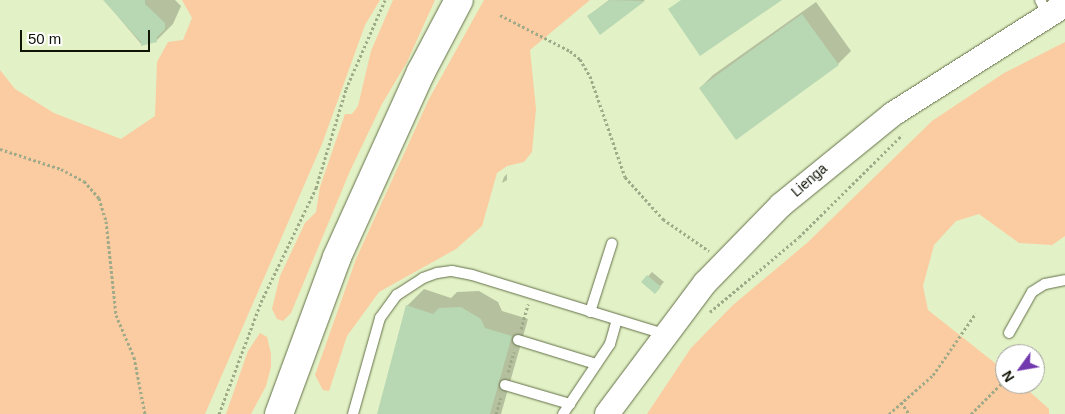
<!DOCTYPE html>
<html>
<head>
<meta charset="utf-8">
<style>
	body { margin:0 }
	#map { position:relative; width:1065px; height:414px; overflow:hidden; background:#e3f1c6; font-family:Arial,sans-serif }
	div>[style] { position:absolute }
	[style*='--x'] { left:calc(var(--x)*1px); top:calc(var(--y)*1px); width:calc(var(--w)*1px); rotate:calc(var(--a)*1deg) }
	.green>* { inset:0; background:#fbcba1 }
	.shadow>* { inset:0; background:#0003 }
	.building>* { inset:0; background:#b8d8b4 }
	.path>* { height:3px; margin-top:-1.5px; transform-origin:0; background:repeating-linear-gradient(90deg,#9faa88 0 2.5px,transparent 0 5px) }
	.roads { filter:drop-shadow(0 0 1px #637049) drop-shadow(0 0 1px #637049) }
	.service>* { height:10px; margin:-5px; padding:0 5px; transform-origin:5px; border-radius:5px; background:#fff }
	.tertiary>* { height:24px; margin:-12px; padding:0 12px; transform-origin:12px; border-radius:12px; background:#fff }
	.primary>* { height:28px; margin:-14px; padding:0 14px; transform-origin:14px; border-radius:14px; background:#fff }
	span { translate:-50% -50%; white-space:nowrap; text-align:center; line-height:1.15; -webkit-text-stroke:4px #fff; paint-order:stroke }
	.street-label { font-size:14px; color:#0f1405 }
	.north { position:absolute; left:995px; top:344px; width:50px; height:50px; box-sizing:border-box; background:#fff; border:1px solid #9fa19b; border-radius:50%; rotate:238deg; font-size:14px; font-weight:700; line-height:20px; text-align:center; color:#0f1405 }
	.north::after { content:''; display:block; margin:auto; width:18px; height:22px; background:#7238ae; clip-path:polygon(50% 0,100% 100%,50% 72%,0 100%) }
	.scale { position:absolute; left:20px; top:30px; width:130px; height:22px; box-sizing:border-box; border:2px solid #0f1405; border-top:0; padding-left:6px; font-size:15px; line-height:18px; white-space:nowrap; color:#0f1405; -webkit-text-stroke:4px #fff; paint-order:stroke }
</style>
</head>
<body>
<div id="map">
	<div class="green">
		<i style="clip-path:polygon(182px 0,380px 0,365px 25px,322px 144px,205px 414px,0 414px,0 70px,15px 89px,54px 113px,121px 139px,155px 116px,157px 62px,168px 42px,183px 40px,192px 18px)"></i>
		<i style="clip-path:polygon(393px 0,435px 0,407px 62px,382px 104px,350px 171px,291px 313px,283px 321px,277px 319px,272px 309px,280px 276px,305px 223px,316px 212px,320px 187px,345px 114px,352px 114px,358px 106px,371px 51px)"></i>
		<i style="clip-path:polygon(484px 0,590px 0,530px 50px,536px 109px,532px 152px,524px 162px,507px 166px,497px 173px,482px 226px,456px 249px,379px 292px,347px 336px,329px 391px,323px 390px,315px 375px,356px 259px,429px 99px)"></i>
		<i style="clip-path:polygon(1065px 42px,1065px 236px,1052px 245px,1019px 243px,979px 214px,956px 221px,934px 245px,923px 286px,928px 310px,1005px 371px,1005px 384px,1021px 384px,1049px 409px,1049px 414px,647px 414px,691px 348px,733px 305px,807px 243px,932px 121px,1004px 73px)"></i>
		<i style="clip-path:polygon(260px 333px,267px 337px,271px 354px,271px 367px,266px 386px,251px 414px,226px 414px,248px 351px)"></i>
	</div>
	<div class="shadow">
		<i style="clip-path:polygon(104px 0,175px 0,181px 6px,173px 24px,156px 41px,142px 45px)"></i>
		<i style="clip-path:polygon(609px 0,645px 0,600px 33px,588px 16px)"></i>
		<i style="clip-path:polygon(816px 2px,851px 51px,838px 64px,700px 88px,713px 75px)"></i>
		<i style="clip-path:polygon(507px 174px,507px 180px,502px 183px,504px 177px)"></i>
		<i style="clip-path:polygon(652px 272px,664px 282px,655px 292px,643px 282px)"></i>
		<i style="clip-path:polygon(424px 289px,451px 298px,457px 292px,479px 291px,498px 302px,502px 311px,528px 319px,501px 414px,378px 414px,407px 306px)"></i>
	</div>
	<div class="building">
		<i style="clip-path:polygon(103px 0,145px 0,145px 4px,165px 23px,165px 29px,157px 37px,157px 42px,141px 46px,141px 42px)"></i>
		<i style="clip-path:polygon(610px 0,645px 1px,600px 35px,587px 16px)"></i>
		<i style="clip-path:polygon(681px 0,782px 0,700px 56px,668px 9px)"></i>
		<i style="clip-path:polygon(802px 14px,839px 65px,736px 140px,699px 88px)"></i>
		<i style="clip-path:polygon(647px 275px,661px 287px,655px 294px,641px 282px)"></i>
		<i style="clip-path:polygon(406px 305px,433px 314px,439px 308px,461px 307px,481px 319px,485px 328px,512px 336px,490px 414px,377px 414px)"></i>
	</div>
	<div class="path">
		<i style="--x:500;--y:15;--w:79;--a:27.2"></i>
		<i style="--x:570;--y:51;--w:13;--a:39"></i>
		<i style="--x:580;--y:59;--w:20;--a:60"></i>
		<i style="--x:590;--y:76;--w:107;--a:70.9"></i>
		<i style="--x:625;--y:177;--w:57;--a:47.9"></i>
		<i style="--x:663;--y:219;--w:56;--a:34.8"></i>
		<i style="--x:0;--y:149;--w:64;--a:18.2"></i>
		<i style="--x:61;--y:169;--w:26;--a:28"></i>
		<i style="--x:84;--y:181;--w:23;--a:49"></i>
		<i style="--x:99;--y:198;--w:24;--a:73"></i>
		<i style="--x:106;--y:221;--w:95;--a:83.9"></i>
		<i style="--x:116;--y:315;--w:46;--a:66.8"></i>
		<i style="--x:134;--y:357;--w:58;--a:79.1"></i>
		<i style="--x:710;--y:312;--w:116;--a:-40.1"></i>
		<i style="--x:799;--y:237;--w:145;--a:-44.7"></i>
		<i style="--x:521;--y:329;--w:26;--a:-74"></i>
		<i style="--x:1031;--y:354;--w:6;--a:-45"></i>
		<i style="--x:508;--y:372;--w:21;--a:-73"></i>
		<i style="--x:901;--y:402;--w:14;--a:56"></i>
		<i style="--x:219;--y:414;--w:120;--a:-69.4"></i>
		<i style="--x:261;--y:302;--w:127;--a:-64.2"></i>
		<i style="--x:316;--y:188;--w:103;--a:-73.1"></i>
		<i style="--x:346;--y:89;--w:97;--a:-66.3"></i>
		<i style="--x:496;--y:414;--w:17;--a:-73"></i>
		<i style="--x:889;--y:414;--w:59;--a:-41.6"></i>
		<i style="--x:933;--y:375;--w:75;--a:-55.3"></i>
		<i style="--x:971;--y:414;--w:48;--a:-45"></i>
	</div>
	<div class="roads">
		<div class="service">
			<i style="--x:1040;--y:0;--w:17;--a:62"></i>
			<i style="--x:590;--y:312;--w:72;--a:-72.3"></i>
			<i style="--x:1009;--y:333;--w:47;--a:-60.7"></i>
			<i style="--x:1032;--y:292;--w:15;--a:-32"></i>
			<i style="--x:1045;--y:284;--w:20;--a:-11"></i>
			<i style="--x:518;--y:340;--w:82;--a:17.1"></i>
			<i style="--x:505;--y:385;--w:68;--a:16.3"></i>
			<i style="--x:353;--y:414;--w:100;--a:-74.3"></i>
			<i style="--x:380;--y:318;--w:29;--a:-54"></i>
			<i style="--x:397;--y:295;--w:31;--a:-33"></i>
			<i style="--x:423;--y:278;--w:15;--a:-20"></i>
			<i style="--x:437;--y:273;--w:15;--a:-8"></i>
			<i style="--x:452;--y:271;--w:20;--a:11"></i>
			<i style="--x:472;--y:275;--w:201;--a:17.1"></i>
			<i style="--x:563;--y:414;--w:84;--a:-56.1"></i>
			<i style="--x:610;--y:344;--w:25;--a:-74"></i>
		</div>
		<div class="tertiary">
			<i style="--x:607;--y:414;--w:164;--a:-53.2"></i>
			<i style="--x:705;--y:283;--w:109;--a:-45.7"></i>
			<i style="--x:781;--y:205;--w:144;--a:-39.1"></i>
			<i style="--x:893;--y:114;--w:204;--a:-32.4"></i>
		</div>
		<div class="primary">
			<i style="--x:279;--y:414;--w:167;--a:-69.7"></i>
			<i style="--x:337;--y:257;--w:203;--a:-65.6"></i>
			<i style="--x:421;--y:72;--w:81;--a:-62.2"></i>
		</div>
	</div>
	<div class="street-label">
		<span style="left:809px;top:180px;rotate:-41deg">Lienga</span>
	</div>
	<div class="north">N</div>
	<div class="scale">50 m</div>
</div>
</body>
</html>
